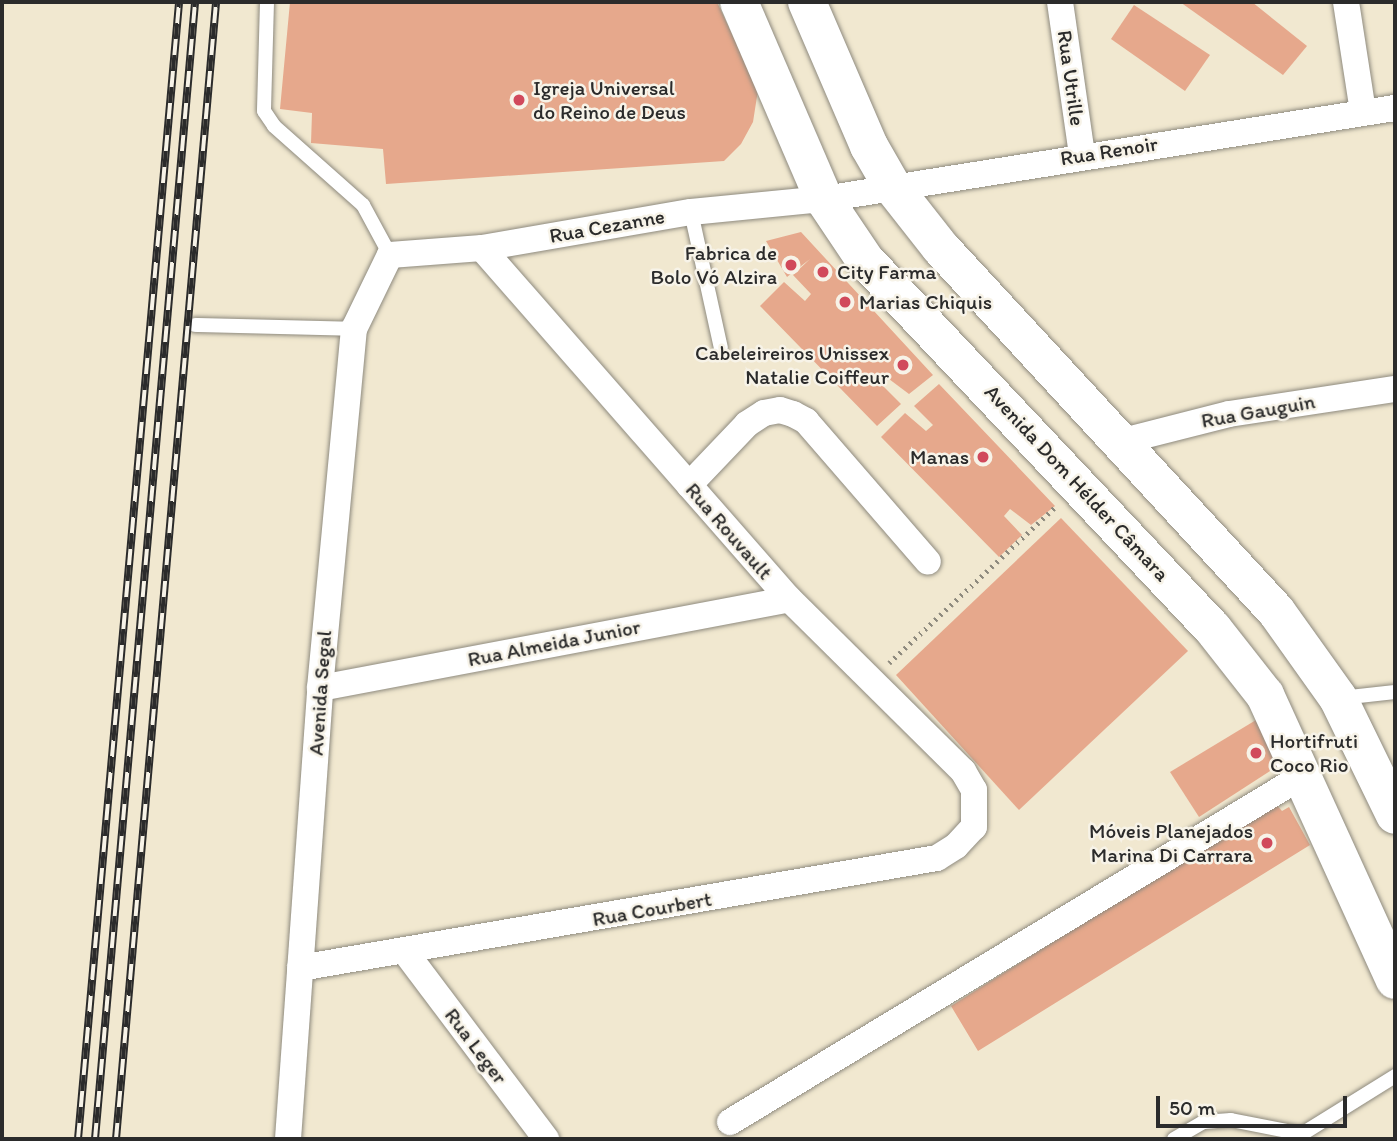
<!DOCTYPE html>
<html>
<head>
<meta charset="utf-8">
<style>
	body { margin:0 }
	#map { position:relative; width:1397px; height:1141px; overflow:hidden; background:#f1e8d0; font-family:Itim,sans-serif }
	div>[style] { position:absolute }
	[style*='--x'] { left:calc(var(--x)*1px); top:calc(var(--y)*1px); width:calc(var(--w)*1px); rotate:calc(var(--a)*1deg) }
	.building>* { inset:0; background:#e6a88c }
	.path>* { height:4.5px; margin-top:-2.25px; transform-origin:0; background:repeating-linear-gradient(90deg,#8e8a7e 0 2px,transparent 0 7px) }
	.roads { filter:drop-shadow(0 0 2px #8e8a7e) drop-shadow(0 0 2px #8e8a7e) }
	.service>* { height:14px; margin:-7px; padding:0 7px; transform-origin:7px; border-radius:7px; background:#fff }
	.minor>* { height:26px; margin:-13px; padding:0 13px; transform-origin:13px; border-radius:13px; background:#fff }
	.primary>* { height:38px; margin:-19px; padding:0 19px; transform-origin:19px; border-radius:19px; background:#fff }
	.rail>* { height:8px; margin-top:-4px; transform-origin:0; background:repeating-linear-gradient(90deg,#f7f3e8 0 16px,#2b2b2b 0 32px); box-sizing:border-box; border-block:2px solid #2b2b2b }
	.dots>* { width:19px; height:19px; translate:-50% -50%; box-sizing:border-box; border:4px solid #f7f3e8; border-radius:50% }
	span { translate:-50% -50%; white-space:nowrap; text-align:center; line-height:1.15; -webkit-text-stroke:5px #f7f3e8; paint-order:stroke }
	.street-label { font-size:21px; color:#2b2b2b }
	.poi-label { font-size:21px; color:#2b2b2b }
	.left { translate:0 -50%; text-align:left }
	.right { translate:-100% -50%; text-align:right }
	.frame { position:absolute; inset:0; border:4px solid #2b2b2b; pointer-events:none }
	.scale { position:absolute; left:1156px; top:1096px; width:191px; height:32px; box-sizing:border-box; border:4px solid #2b2b2b; border-top:0; padding-left:9px; font-size:21px; line-height:24px; white-space:nowrap; color:#2b2b2b; -webkit-text-stroke:5px #f7f3e8; paint-order:stroke }
</style>
</head>
<body>
<div id="map">
	<div class="building">
		<i style="clip-path:polygon(290px 2px,717px 2px,758px 90px,753px 122px,741px 144px,724px 161px,386px 184px,383px 149px,311px 143px,312px 113px,280px 109px)"></i>
		<i style="clip-path:polygon(1180px 2px,1252px 2px,1307px 46px,1283px 75px)"></i>
		<i style="clip-path:polygon(1134px 5px,1210px 55px,1185px 91px,1111px 39px)"></i>
		<i style="clip-path:polygon(801px 232px,933px 375px,909px 394px,889px 379px,882px 385px,901px 404px,877px 426px,760px 306px,784px 282px,805px 301px,811px 294px,793px 275px,810px 259px,787px 277px,766px 241px)"></i>
		<i style="clip-path:polygon(939px 384px,1055px 506px,1031px 525px,1010px 509px,1004px 516px,1022px 535px,999px 557px,881px 437px,905px 413px,926px 431px,933px 425px,914px 406px)"></i>
		<i style="clip-path:polygon(1061px 518px,1188px 651px,1019px 810px,896px 675px)"></i>
		<i style="clip-path:polygon(1256px 720px,1281px 764px,1199px 817px,1170px 772px)"></i>
		<i style="clip-path:polygon(1275px 803px,1282px 811px,1289px 807px,1310px 845px,978px 1051px,951px 1006px)"></i>
	</div>
	<div class="path">
		<i style="--x:889;--y:663;--w:229;--a:-43.2"></i>
	</div>
	<div class="roads">
		<div class="service">
			<i style="--x:267;--y:2;--w:109;--a:91.6"></i>
			<i style="--x:264;--y:111;--w:18;--a:56"></i>
			<i style="--x:274;--y:126;--w:119;--a:41.6"></i>
			<i style="--x:363;--y:205;--w:57;--a:61.6"></i>
			<i style="--x:691;--y:212;--w:139;--a:77.6"></i>
			<i style="--x:195;--y:325;--w:159;--a:1.4"></i>
			<i style="--x:1341;--y:698;--w:54;--a:-6.3"></i>
			<i style="--x:1174;--y:1139;--w:34;--a:-30"></i>
			<i style="--x:1203;--y:1122;--w:28;--a:-4"></i>
			<i style="--x:1231;--y:1120;--w:72;--a:11.2"></i>
			<i style="--x:1302;--y:1134;--w:110;--a:-31.9"></i>
		</div>
		<div class="minor">
			<i style="--x:1060;--y:2;--w:155;--a:81.8"></i>
			<i style="--x:1346;--y:2;--w:111;--a:81.2"></i>
			<i style="--x:1123;--y:441;--w:109;--a:-14.3"></i>
			<i style="--x:1229;--y:414;--w:168;--a:-8.6"></i>
			<i style="--x:689;--y:485;--w:84;--a:-46.4"></i>
			<i style="--x:747;--y:424;--w:20;--a:-33"></i>
			<i style="--x:764;--y:413;--w:16;--a:-11"></i>
			<i style="--x:780;--y:410;--w:14;--a:17"></i>
			<i style="--x:793;--y:414;--w:15;--a:28"></i>
			<i style="--x:806;--y:421;--w:186;--a:49.1"></i>
			<i style="--x:320;--y:688;--w:477;--a:-10.7"></i>
			<i style="--x:406;--y:953;--w:233;--a:53"></i>
			<i style="--x:300;--y:968;--w:646;--a:-9.8"></i>
			<i style="--x:937;--y:858;--w:22;--a:-32"></i>
			<i style="--x:956;--y:846;--w:26;--a:-47"></i>
			<i style="--x:974;--y:827;--w:37;--a:-90"></i>
			<i style="--x:974;--y:790;--w:22;--a:-120"></i>
			<i style="--x:963;--y:771;--w:245;--a:-135.3"></i>
			<i style="--x:789;--y:599;--w:466;--a:-131.2"></i>
			<i style="--x:730;--y:1122;--w:671;--a:-31.15"></i>
			<i style="--x:288;--y:1139;--w:452;--a:-85.9"></i>
			<i style="--x:320;--y:688;--w:361;--a:-84.6"></i>
			<i style="--x:354;--y:329;--w:82;--a:-64.1"></i>
			<i style="--x:390;--y:255;--w:92;--a:-4.4"></i>
			<i style="--x:482;--y:248;--w:212;--a:-9.8"></i>
			<i style="--x:691;--y:212;--w:134;--a:-5.6"></i>
			<i style="--x:824;--y:199;--w:578;--a:-9.06"></i>
		</div>
		<div class="primary">
			<i style="--x:739;--y:2;--w:215;--a:66.7"></i>
			<i style="--x:824;--y:199;--w:73;--a:56.1"></i>
			<i style="--x:865;--y:260;--w:507;--a:46.68"></i>
			<i style="--x:1213;--y:629;--w:84;--a:51.8"></i>
			<i style="--x:1265;--y:695;--w:313;--a:65.5"></i>
			<i style="--x:807;--y:2;--w:157;--a:66.7"></i>
			<i style="--x:869;--y:146;--w:46;--a:60.1"></i>
			<i style="--x:892;--y:186;--w:78;--a:51.8"></i>
			<i style="--x:940;--y:247;--w:495;--a:47.3"></i>
			<i style="--x:1276;--y:611;--w:107;--a:54.5"></i>
			<i style="--x:1338;--y:698;--w:130;--a:64"></i>
		</div>
	</div>
	<div class="rail">
		<i style="--x:78;--y:1139;--w:1141;--a:-84.92"></i>
		<i style="--x:95;--y:1139;--w:1141;--a:-84.97"></i>
		<i style="--x:116;--y:1139;--w:1141;--a:-84.97"></i>
	</div>
	<div class="dots">
		<i style="left:519px;top:100px;background:#d1495b"></i>
		<i style="left:791px;top:265px;background:#d1495b"></i>
		<i style="left:823px;top:272px;background:#d1495b"></i>
		<i style="left:845px;top:302px;background:#d1495b"></i>
		<i style="left:903px;top:365px;background:#d1495b"></i>
		<i style="left:983px;top:457px;background:#d1495b"></i>
		<i style="left:1256px;top:753px;background:#d1495b"></i>
		<i style="left:1267px;top:843px;background:#d1495b"></i>
	</div>
	<div class="street-label">
		<span style="left:1071px;top:78px;rotate:82deg">Rua Utrille</span>
		<span style="left:1109px;top:151px;rotate:-9deg">Rua Renoir</span>
		<span style="left:607px;top:226px;rotate:-10deg">Rua Cezanne</span>
		<span style="left:1258px;top:411px;rotate:-10deg">Rua Gauguin</span>
		<span style="left:1077px;top:483px;rotate:47deg">Avenida Dom Hélder Câmara</span>
		<span style="left:729px;top:531px;rotate:49deg">Rua Rouvault</span>
		<span style="left:554px;top:643px;rotate:-11deg">Rua Almeida Junior</span>
		<span style="left:320px;top:693px;rotate:-86deg">Avenida Segal</span>
		<span style="left:652px;top:909px;rotate:-10deg">Rua Courbert</span>
		<span style="left:476px;top:1046px;rotate:53deg">Rua Leger</span>
	</div>
	<div class="poi-label">
		<span class="left" style="left:533px;top:100px">Igreja Universal<br>do Reino de Deus</span>
		<span class="right" style="left:777px;top:265px">Fabrica de<br>Bolo Vó Alzira</span>
		<span class="left" style="left:837px;top:272px">City Farma</span>
		<span class="left" style="left:859px;top:302px">Marias Chiquis</span>
		<span class="right" style="left:889px;top:365px">Cabeleireiros Unissex<br>Natalie Coiffeur</span>
		<span class="right" style="left:969px;top:457px">Manas</span>
		<span class="left" style="left:1270px;top:753px">Hortifruti<br>Coco Rio</span>
		<span class="right" style="left:1253px;top:843px">Móveis Planejados<br>Marina Di Carrara</span>
	</div>
	<div class="frame"></div>
	<div class="scale">50 m</div>
</div>
</body>
</html>
